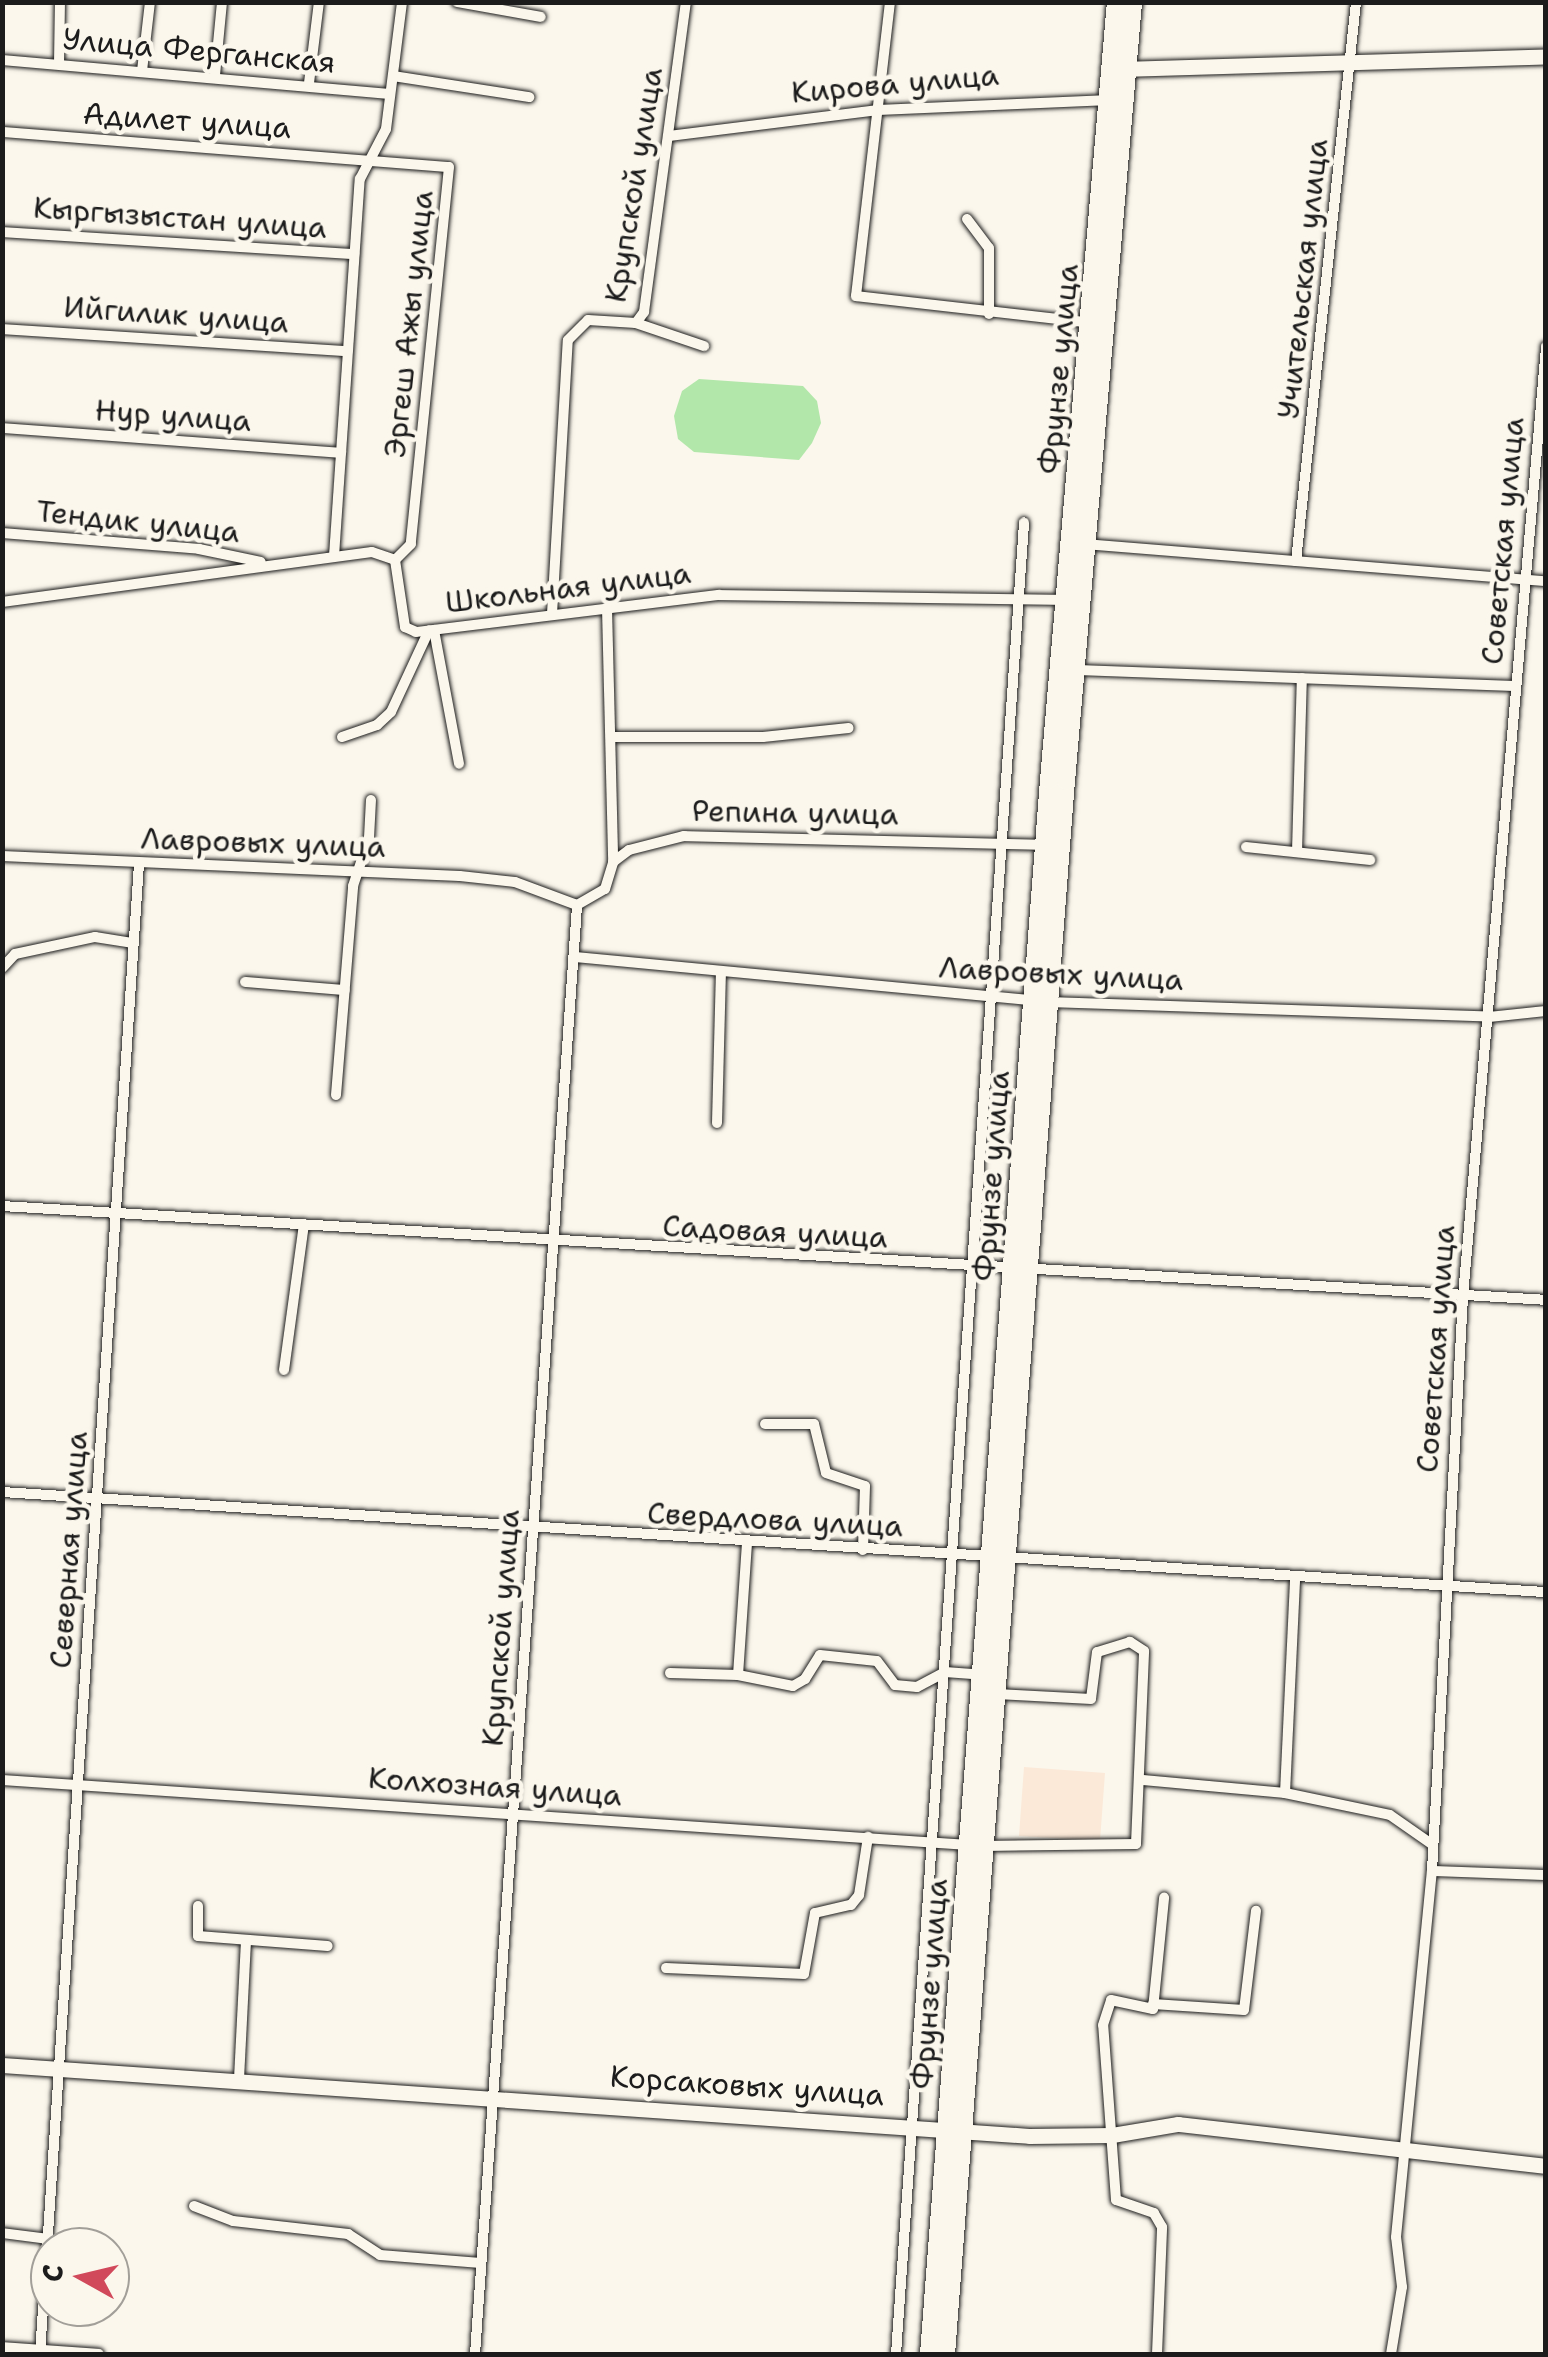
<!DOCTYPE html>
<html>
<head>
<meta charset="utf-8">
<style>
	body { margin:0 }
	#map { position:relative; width:1548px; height:2357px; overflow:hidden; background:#fbf7ec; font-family:"Shantell Sans",sans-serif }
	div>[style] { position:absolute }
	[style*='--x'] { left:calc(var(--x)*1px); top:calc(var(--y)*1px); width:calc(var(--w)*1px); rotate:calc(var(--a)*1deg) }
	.built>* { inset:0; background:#fbe9d8 }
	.green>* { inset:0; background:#b2e7aa }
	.roads { filter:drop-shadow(0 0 2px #1c1c1c) drop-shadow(0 0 2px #1c1c1c) }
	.street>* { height:10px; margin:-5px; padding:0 5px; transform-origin:5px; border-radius:5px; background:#fbf7ec }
	.secondary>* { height:15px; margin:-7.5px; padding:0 7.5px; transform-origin:7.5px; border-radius:7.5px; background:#fbf7ec }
	.primary>* { height:18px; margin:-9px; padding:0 9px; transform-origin:9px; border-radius:9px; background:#fbf7ec }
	span { translate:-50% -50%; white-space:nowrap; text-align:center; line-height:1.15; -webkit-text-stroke:9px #fbf7ec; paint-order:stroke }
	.street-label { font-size:30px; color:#1c1c1c }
	.frame { position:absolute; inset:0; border:5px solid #1c1c1c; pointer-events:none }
	.north { position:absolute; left:30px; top:2227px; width:100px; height:100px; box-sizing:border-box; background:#fbf7ec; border:2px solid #a29f99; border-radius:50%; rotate:278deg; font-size:28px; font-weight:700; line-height:40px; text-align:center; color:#1c1c1c }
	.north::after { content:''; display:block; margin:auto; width:35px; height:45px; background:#d1495b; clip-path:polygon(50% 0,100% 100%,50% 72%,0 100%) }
</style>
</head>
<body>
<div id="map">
	<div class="built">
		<i style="clip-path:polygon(1024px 1767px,1105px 1773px,1100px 1841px,1019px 1836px)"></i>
	</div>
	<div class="green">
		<i style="clip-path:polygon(699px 379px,803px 386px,817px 401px,821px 423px,812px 443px,799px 460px,694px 452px,678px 439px,674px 416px,682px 391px)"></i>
	</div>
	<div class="roads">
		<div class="street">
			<i style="--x:457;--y:2;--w:85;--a:10.1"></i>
			<i style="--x:890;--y:2;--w:296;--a:96.6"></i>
			<i style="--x:856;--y:296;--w:238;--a:6.5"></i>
			<i style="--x:2;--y:60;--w:389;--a:5"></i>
			<i style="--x:59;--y:64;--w:62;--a:-89.1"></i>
			<i style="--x:142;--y:71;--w:69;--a:-83.4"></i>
			<i style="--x:215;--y:75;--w:73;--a:-84.5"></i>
			<i style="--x:393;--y:76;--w:138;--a:8.8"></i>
			<i style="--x:309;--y:83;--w:82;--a:-83"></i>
			<i style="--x:2;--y:132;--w:448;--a:4.5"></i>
			<i style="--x:449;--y:167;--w:379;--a:95.8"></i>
			<i style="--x:411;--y:544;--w:23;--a:135"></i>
			<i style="--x:669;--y:136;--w:211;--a:-7.1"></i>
			<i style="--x:878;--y:110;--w:232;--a:-2.5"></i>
			<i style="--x:967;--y:219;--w:36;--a:53"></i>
			<i style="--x:989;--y:248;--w:66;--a:90"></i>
			<i style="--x:2;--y:232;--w:353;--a:3.6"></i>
			<i style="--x:636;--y:323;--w:72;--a:18.7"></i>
			<i style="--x:2;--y:329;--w:345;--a:3.7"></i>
			<i style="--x:2;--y:428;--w:340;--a:4.2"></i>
			<i style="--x:2;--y:533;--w:198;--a:4.6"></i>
			<i style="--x:199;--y:549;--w:63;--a:11.8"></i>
			<i style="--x:1083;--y:544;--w:464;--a:4.6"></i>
			<i style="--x:334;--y:556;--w:378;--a:-86.1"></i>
			<i style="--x:360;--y:179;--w:56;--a:-62.5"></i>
			<i style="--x:386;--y:129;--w:128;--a:-82.8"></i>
			<i style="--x:1296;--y:561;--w:562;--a:-83.87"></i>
			<i style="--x:2;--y:602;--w:373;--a:-7.7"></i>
			<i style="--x:372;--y:552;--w:24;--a:19"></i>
			<i style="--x:395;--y:560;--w:68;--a:81.5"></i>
			<i style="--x:405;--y:627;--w:12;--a:24"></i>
			<i style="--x:416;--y:632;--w:305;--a:-7"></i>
			<i style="--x:719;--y:595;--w:346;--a:0.8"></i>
			<i style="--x:607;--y:608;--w:254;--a:88.6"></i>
			<i style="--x:552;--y:614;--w:274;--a:-86.7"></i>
			<i style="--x:568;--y:340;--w:28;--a:-45"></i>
			<i style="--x:588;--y:320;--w:48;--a:3.6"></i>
			<i style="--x:636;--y:323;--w:14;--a:-54"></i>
			<i style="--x:644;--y:312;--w:313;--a:-82.3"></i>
			<i style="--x:434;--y:630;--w:136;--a:79.4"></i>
			<i style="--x:1076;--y:670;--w:440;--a:2.1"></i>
			<i style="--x:342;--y:737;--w:37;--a:-19"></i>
			<i style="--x:377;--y:725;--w:19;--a:-43"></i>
			<i style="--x:391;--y:712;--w:90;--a:-65.1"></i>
			<i style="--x:611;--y:737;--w:152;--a:0"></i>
			<i style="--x:763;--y:737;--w:86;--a:-6"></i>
			<i style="--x:1246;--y:847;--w:125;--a:6"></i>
			<i style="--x:1297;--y:852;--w:174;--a:-88.4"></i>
			<i style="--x:2;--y:856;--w:458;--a:2.5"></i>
			<i style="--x:460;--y:876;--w:55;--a:6.2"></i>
			<i style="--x:515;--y:882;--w:66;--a:20.4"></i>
			<i style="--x:577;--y:905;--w:32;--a:-30"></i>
			<i style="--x:605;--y:889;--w:28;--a:-73"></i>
			<i style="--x:613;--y:862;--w:20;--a:-37"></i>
			<i style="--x:629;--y:850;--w:57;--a:-14.3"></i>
			<i style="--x:684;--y:836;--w:360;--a:1.4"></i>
			<i style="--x:575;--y:957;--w:475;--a:5.4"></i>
			<i style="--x:1048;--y:1002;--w:441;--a:1.9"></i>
			<i style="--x:1489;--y:1017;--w:57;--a:-6"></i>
			<i style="--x:2;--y:968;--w:19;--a:-47"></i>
			<i style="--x:15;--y:954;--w:82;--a:-12"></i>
			<i style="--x:95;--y:937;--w:39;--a:9"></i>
			<i style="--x:245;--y:982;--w:100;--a:4.6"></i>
			<i style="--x:336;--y:1095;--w:210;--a:-85.3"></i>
			<i style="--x:353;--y:886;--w:51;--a:-71.6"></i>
			<i style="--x:369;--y:838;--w:38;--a:-87"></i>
			<i style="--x:717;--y:1123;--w:151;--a:-88.5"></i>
			<i style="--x:2;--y:1206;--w:1547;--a:3.48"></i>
			<i style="--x:284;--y:1370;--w:147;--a:-82.2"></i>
			<i style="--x:765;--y:1424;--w:49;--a:0"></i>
			<i style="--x:814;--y:1424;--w:50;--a:76.2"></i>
			<i style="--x:826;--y:1473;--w:41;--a:18.4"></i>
			<i style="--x:865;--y:1486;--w:64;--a:91.8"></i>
			<i style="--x:2;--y:1492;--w:1547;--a:3.71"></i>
			<i style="--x:670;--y:1673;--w:68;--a:1.7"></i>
			<i style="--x:738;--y:1675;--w:131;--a:-86.1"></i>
			<i style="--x:738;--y:1675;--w:56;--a:11.3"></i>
			<i style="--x:793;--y:1686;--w:14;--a:-30"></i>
			<i style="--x:805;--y:1679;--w:28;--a:-58"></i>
			<i style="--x:820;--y:1655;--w:57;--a:6"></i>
			<i style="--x:877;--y:1661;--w:30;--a:53"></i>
			<i style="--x:895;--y:1685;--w:22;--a:5"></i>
			<i style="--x:917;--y:1687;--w:32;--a:-28"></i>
			<i style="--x:945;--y:1672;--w:41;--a:4.2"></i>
			<i style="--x:2;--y:1780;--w:984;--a:3.85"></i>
			<i style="--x:984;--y:1846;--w:152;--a:-0.8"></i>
			<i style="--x:1136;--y:1844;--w:193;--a:-87.6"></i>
			<i style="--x:1144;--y:1651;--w:17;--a:-147"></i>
			<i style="--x:1130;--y:1642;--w:34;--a:163"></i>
			<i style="--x:1097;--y:1652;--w:47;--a:97.3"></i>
			<i style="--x:1091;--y:1699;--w:94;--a:-177"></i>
			<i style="--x:1143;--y:1780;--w:143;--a:5.2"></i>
			<i style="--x:1285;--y:1793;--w:107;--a:11.8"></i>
			<i style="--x:1390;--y:1815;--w:52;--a:34.9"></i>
			<i style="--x:1285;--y:1793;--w:216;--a:-87.3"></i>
			<i style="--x:1432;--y:1871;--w:114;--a:2"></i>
			<i style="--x:198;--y:1906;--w:30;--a:90"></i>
			<i style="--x:198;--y:1936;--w:130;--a:4.4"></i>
			<i style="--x:666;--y:1968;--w:138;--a:2.5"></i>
			<i style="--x:804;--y:1974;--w:62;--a:-79.8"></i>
			<i style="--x:815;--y:1913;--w:37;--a:-13"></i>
			<i style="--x:851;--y:1905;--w:13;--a:-51"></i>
			<i style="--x:859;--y:1895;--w:59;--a:-81.2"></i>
			<i style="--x:1153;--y:2004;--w:91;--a:3.8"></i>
			<i style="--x:1244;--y:2010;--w:100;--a:-83.1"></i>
			<i style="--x:239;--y:2079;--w:138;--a:-87.1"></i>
			<i style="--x:194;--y:2206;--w:42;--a:21"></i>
			<i style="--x:233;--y:2221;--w:116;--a:6.4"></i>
			<i style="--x:348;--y:2234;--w:38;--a:33"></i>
			<i style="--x:380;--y:2255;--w:101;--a:4.5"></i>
			<i style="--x:2;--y:2233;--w:46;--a:7.4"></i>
			<i style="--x:2;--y:2347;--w:97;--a:4.1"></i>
			<i style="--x:40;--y:2354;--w:1493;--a:-86.2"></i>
			<i style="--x:475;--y:2354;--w:1453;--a:-85.97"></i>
			<i style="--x:896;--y:2354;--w:1836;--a:-86"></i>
			<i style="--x:1157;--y:2354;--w:127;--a:-87.7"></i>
			<i style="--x:1162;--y:2227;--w:16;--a:-120"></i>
			<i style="--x:1154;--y:2213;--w:40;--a:-161.1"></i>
			<i style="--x:1116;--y:2200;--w:175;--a:-94.2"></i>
			<i style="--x:1103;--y:2025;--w:26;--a:-72"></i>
			<i style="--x:1111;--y:2000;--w:43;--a:12.1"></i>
			<i style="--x:1153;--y:2009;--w:112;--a:-84.3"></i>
			<i style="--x:1391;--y:2354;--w:68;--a:-80.7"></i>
			<i style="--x:1402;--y:2287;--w:50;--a:-96.8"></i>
			<i style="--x:1396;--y:2237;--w:368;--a:-84.4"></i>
			<i style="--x:1432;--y:1871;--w:576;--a:-86.91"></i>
			<i style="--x:1463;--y:1296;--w:953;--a:-85"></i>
		</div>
		<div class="secondary">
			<i style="--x:1120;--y:69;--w:426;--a:-1.7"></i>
			<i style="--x:2;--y:2065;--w:1029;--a:3.95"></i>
			<i style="--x:1029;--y:2136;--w:83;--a:-0.7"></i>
			<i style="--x:1112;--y:2135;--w:67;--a:-9.5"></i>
			<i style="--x:1178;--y:2124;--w:370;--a:6.5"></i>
		</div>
		<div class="primary">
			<i style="--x:929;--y:2354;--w:1579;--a:-85.64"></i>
			<i style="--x:1049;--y:780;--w:781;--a:-85.08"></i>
			<i style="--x:946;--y:2354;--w:1578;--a:-85.64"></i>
			<i style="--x:1066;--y:781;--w:782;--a:-85.08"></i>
		</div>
	</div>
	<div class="street-label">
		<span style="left:199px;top:51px;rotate:5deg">Улица Ферганская</span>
		<span style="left:895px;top:84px;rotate:-5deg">Кирова улица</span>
		<span style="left:187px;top:121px;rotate:4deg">Адилет улица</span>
		<span style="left:634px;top:185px;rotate:-81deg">Крупской улица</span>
		<span style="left:180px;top:218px;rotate:4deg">Кыргызыстан улица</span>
		<span style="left:1303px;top:279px;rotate:-84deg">Учительская улица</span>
		<span style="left:176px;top:315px;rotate:4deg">Ийгилик улица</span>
		<span style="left:409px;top:324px;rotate:-84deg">Эргеш Ажы улица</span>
		<span style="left:1059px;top:369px;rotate:-85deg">Фрунзе улица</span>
		<span style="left:173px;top:416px;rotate:4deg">Нур улица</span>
		<span style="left:138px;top:522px;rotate:6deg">Тендик улица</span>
		<span style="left:1503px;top:541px;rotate:-85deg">Советская улица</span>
		<span style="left:568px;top:588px;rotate:-7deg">Школьная улица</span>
		<span style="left:795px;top:813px;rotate:1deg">Репина улица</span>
		<span style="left:263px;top:843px;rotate:2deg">Лавровых улица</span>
		<span style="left:1061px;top:974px;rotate:3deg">Лавровых улица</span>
		<span style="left:992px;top:1176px;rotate:-86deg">Фрунзе улица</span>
		<span style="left:775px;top:1232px;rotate:3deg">Садовая улица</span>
		<span style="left:1436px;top:1349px;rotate:-86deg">Советская улица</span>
		<span style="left:775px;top:1520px;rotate:3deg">Свердлова улица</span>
		<span style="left:69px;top:1550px;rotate:-86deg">Северная улица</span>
		<span style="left:501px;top:1628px;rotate:-86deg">Крупской улица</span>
		<span style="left:495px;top:1787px;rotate:4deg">Колхозная улица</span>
		<span style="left:930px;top:1984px;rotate:-86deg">Фрунзе улица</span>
		<span style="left:747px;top:2086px;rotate:4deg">Корсаковых улица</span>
	</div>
	<div class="frame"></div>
	<div class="north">С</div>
</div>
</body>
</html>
